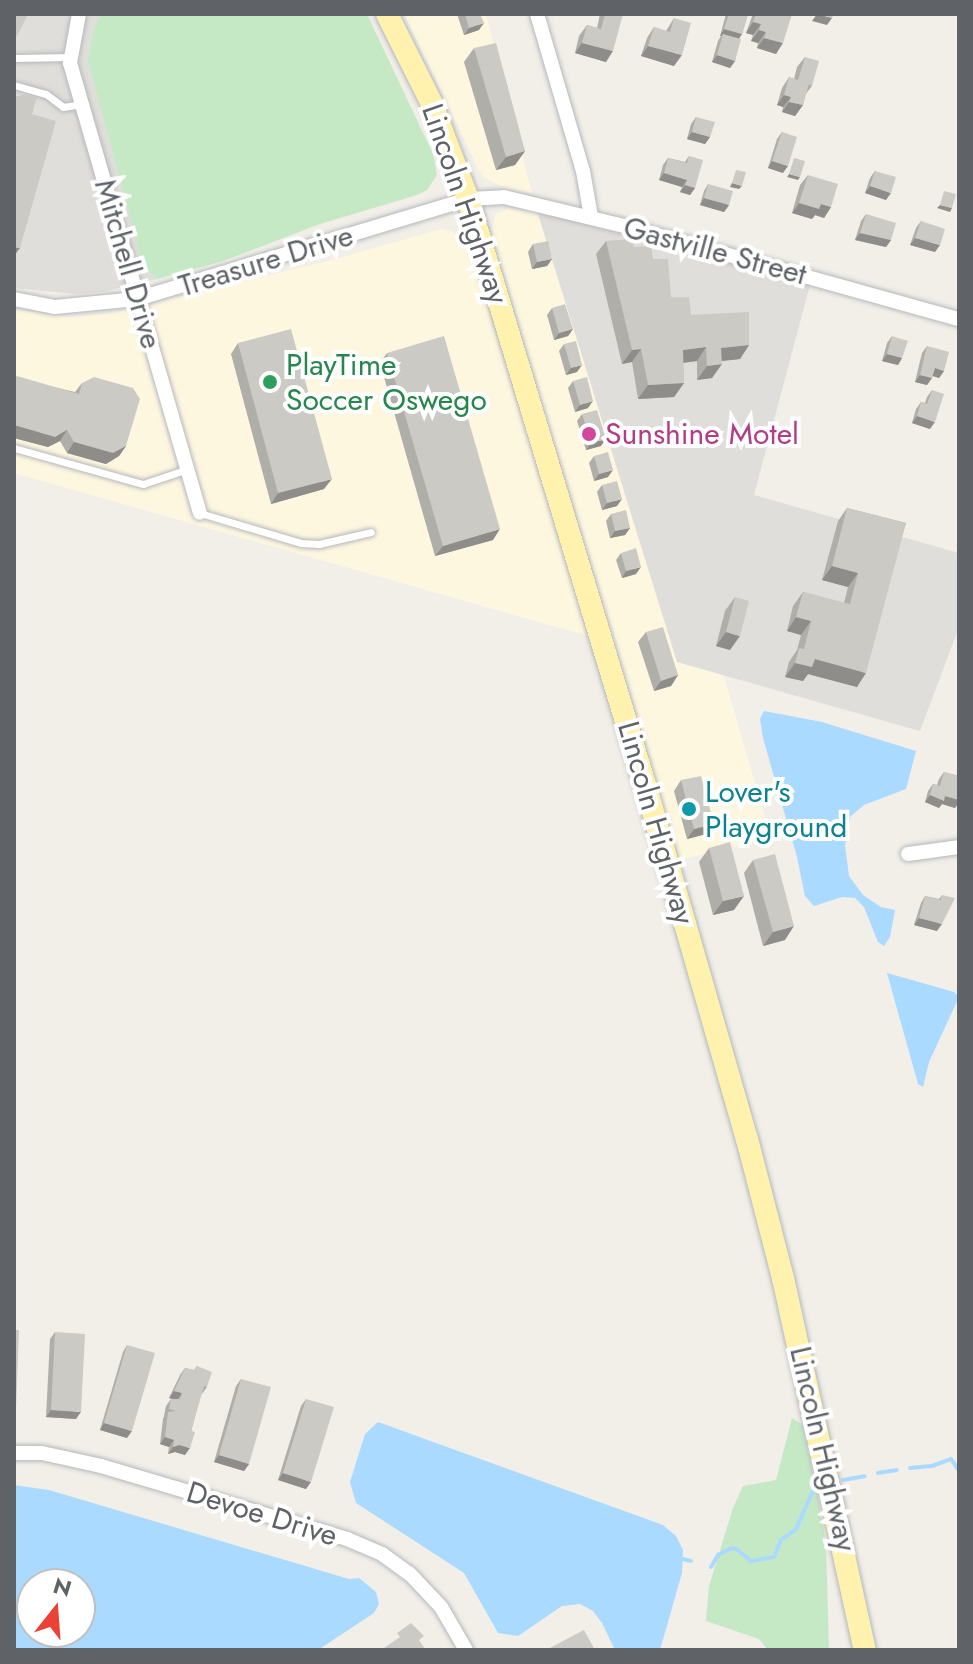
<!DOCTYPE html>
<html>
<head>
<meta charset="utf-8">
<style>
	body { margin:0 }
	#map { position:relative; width:973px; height:1664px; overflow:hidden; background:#f1efe8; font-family:Jost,sans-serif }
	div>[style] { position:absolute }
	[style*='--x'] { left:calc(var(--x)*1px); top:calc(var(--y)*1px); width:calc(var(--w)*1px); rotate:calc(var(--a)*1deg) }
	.commercial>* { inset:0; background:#fef7e0 }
	.industrial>* { inset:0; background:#e0deda }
	.green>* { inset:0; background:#c5e8c5 }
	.water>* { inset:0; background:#aadaff }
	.stream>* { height:4px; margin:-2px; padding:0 2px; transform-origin:2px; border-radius:2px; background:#aadaff }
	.roads { filter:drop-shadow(0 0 2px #b5b8bc) drop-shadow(0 0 2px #b5b8bc) }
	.lane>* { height:7px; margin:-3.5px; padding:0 3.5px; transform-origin:3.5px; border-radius:3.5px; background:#fff }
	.street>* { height:14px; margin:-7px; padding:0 7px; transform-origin:7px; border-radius:7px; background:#fff }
	.primary>* { height:22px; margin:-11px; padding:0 11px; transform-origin:11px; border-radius:11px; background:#fff2af }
	.wall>* { inset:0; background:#afaea9 }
	.shaded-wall>* { inset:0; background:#8f8d8a }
	.building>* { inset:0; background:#cccac5 }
	.dots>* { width:22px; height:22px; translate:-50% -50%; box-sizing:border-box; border:4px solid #fff; border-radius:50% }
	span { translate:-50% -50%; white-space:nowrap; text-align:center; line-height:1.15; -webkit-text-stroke:8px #fff; paint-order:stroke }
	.street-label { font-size:30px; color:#5f6368 }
	.leisure-label { font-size:30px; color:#27864d }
	.left { translate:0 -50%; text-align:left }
	.hotel-label { font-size:30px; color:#b23c85 }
	.culture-label { font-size:30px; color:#0d838f }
	.frame { position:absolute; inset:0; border:16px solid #5f6368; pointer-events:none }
	.north { position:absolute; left:16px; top:1568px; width:80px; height:80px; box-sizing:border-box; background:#fff; border:2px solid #bfc1c3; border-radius:50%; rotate:17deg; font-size:22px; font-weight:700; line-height:32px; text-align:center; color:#5f6368 }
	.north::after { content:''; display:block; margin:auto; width:28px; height:36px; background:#ea4335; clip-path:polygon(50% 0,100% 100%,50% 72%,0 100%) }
</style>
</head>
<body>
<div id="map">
	<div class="commercial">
		<i style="clip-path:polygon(404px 14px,486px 14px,532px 193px,507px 189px,485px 178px,479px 170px)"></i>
		<i style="clip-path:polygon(507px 209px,537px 211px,677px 661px,723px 673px,771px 838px,679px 860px,491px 234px,496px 214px)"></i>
		<i style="clip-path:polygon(441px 229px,453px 232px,468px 247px,592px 637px,14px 473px,14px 310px,74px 317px,113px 313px,328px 261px)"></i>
	</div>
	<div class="industrial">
		<i style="clip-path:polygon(14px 14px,102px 14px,95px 25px,143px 264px,157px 279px,102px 292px,75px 294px,14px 288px)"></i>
		<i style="clip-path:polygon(537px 211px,810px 285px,754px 495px,959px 553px,959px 627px,920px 731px,677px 662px)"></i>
	</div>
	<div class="green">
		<i style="clip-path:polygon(102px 14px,367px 14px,433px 154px,437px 175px,427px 190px,417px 195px,320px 224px,223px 261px,157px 279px,143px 265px,88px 60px,95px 25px)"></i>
		<i style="clip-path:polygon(792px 1418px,803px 1425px,818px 1497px,826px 1544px,829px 1650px,768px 1650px,759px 1639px,706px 1621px,709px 1586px,733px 1508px,743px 1486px,776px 1480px)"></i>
	</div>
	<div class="water">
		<i style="clip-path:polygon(764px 711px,822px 722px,916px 751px,906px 789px,864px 805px,850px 817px,845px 846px,849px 876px,863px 895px,881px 907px,895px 910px,890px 937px,884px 946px,878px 942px,864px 907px,855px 898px,842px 897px,814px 906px,805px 896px,797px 857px,763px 738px,760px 719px)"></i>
		<i style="clip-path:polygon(887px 973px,954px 992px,959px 997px,929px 1062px,923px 1087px,918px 1084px)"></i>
		<i style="clip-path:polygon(378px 1422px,663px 1525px,676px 1536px,683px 1550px,682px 1573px,660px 1650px,615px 1650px,602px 1623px,593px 1611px,580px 1604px,562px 1606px,518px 1636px,498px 1633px,464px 1573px,356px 1503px,350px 1482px,365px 1434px)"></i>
		<i style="clip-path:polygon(evenodd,14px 1485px,49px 1490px,349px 1579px,359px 1578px,376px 1592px,379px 1604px,374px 1613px,318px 1650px,14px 1650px,14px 1485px,32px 1584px,80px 1584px,80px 1632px,32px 1632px,32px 1584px)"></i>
	</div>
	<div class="stream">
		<i style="--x:910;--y:1468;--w:22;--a:-5"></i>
		<i style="--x:932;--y:1466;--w:20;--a:-20"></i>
		<i style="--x:951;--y:1459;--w:14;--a:56"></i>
		<i style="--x:878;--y:1473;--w:19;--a:-9"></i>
		<i style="--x:843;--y:1480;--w:22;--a:-10"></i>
		<i style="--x:683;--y:1559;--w:8;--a:14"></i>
		<i style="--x:711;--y:1567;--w:14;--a:-60"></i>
		<i style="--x:718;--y:1555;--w:13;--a:-27"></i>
		<i style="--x:730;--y:1549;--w:5;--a:-11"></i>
		<i style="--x:735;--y:1548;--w:21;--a:39"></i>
		<i style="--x:751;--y:1561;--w:23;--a:-10"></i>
		<i style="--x:774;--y:1557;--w:18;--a:-68"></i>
		<i style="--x:781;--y:1540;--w:19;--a:-36"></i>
		<i style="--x:796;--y:1529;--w:39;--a:-66"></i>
		<i style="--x:812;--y:1493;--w:11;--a:-41"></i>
	</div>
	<div class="roads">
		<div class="lane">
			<i style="--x:14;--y:58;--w:57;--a:-1"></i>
			<i style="--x:14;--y:85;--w:33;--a:16"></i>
			<i style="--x:46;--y:94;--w:21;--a:37"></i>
			<i style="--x:63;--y:107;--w:19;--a:-9"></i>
			<i style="--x:14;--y:448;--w:134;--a:15.6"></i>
			<i style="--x:143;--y:484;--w:47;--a:-18.4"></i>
			<i style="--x:200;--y:513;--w:105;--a:16.5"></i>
			<i style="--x:301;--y:543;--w:18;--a:3"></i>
			<i style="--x:319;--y:544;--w:53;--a:-13"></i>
		</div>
		<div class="street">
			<i style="--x:79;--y:14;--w:50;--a:100.4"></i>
			<i style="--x:70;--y:63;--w:468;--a:73.9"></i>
			<i style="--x:537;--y:14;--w:164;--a:73.7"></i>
			<i style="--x:583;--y:171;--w:47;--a:80.1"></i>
			<i style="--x:14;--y:299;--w:42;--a:11"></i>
			<i style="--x:55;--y:307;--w:82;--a:-5.6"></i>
			<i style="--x:137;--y:299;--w:346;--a:-16.8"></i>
			<i style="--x:468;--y:199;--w:36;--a:-3"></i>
			<i style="--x:504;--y:197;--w:132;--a:13.6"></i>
			<i style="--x:632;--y:228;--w:339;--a:15.6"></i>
			<i style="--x:908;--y:854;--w:51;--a:-7.8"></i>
			<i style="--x:14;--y:1453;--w:28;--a:0"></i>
			<i style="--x:42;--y:1453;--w:60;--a:12.4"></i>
			<i style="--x:101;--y:1466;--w:257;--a:16.5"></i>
			<i style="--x:347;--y:1539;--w:38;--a:23"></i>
			<i style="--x:382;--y:1554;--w:34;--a:36"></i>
			<i style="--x:410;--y:1574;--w:45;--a:46.8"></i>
			<i style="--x:441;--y:1607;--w:50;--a:59.8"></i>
		</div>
		<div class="primary">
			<i style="--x:387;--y:14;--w:98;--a:63.4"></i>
			<i style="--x:431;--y:102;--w:104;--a:69.1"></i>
			<i style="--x:468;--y:199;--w:618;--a:73.18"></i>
			<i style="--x:647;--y:791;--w:362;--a:74"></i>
			<i style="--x:747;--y:1139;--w:144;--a:75.5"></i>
			<i style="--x:783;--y:1278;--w:381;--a:77.6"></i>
		</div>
	</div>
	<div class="wall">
		<i style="clip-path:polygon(457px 14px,480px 14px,479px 30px,464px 35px)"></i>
		<i style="clip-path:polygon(600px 14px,623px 14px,606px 62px,575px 53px,579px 36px,587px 25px,597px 28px)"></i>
		<i style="clip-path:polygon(726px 14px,748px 14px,742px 34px,739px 39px,735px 61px,730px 68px,712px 62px,718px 41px,721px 36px,720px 36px)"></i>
		<i style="clip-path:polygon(753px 14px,792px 14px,776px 54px,757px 48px,758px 43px,751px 41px,753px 35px,746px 33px)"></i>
		<i style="clip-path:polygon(674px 18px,674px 66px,641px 56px,647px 38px,654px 27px,666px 31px)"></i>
		<i style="clip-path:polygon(474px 48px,525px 151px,515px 165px,496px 170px,464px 62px)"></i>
		<i style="clip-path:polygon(805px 57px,812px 86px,805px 95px,803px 105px,795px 116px,782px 112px,783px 107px,777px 105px,782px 88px,789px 77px,794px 79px,797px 67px)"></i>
		<i style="clip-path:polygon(696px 117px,710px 137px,705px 144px,687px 139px,691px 124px)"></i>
		<i style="clip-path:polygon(782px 132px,783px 173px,768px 168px,777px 139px)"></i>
		<i style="clip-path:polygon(689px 156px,695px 188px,690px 195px,680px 192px,682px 187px,659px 180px,663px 165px,668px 158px,685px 162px)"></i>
		<i style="clip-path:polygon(875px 171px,886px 200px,865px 193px,870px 178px)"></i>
		<i style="clip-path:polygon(808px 175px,831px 207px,824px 218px,815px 215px,812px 219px,792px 213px,800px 185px)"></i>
		<i style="clip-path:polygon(708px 184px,729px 205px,724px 212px,700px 205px,704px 191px)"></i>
		<i style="clip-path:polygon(866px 214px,891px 240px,886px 247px,855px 240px,861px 221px)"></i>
		<i style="clip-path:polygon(921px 221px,935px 252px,910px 245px,916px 228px)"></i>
		<i style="clip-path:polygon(606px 241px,634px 247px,653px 259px,671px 297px,691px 315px,749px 345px,740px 359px,722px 361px,712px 378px,697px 380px,697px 361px,683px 363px,684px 383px,674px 397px,638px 399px,632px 362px,622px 364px,596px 254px)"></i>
		<i style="clip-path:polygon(533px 244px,552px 259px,547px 266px,532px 269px,528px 252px)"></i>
		<i style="clip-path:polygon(552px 308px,573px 329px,568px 336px,554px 340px,547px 315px)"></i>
		<i style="clip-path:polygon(892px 336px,902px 358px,898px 365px,882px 361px,887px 343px)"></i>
		<i style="clip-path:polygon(238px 343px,324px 489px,271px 504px,231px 354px)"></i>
		<i style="clip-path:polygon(564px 344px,577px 372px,566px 375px,559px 351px)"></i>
		<i style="clip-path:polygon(927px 346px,944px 371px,939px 378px,933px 376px,927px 385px,915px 382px,922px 353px)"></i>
		<i style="clip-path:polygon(387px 353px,493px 540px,435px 556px,380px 363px)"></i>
		<i style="clip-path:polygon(14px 378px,75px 392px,82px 383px,126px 446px,119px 456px,106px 464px,67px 453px,60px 441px,48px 447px,14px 438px)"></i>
		<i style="clip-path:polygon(573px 381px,588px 408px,575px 412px,568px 388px)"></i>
		<i style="clip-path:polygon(932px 390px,930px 429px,912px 423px,916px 409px,921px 402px,925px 403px,927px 397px)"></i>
		<i style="clip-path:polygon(582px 414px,601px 446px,586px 450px,577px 421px)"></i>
		<i style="clip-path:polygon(594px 456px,608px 477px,594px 481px,589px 463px)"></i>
		<i style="clip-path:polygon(602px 485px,617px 506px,602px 510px,597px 492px)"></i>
		<i style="clip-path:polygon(847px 508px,906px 523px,857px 687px,808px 674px,803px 681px,785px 677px,789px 662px,797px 650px,801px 635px,787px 631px,793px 606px,803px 592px,844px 603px,848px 587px,822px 580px,838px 521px)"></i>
		<i style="clip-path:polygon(611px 514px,630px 528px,625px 535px,610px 538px,606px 521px)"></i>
		<i style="clip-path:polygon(621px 553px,636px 574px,622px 578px,616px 560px)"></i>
		<i style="clip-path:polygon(735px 597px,730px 650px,716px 646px,725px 611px)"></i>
		<i style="clip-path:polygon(646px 632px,678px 675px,671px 686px,654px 691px,638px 642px)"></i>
		<i style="clip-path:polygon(944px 772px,959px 776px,959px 802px,955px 808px,942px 804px,939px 808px,925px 802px,928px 791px,933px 784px,937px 785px,939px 779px)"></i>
		<i style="clip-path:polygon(681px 780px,706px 834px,687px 839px,674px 791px)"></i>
		<i style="clip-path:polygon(709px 848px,734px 910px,713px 915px,699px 862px)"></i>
		<i style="clip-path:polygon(753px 860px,785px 940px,763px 946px,744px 873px)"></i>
		<i style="clip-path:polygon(942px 895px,937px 931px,914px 925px,921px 903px,925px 896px,939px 899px)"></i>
		<i style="clip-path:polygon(55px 1332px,76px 1419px,46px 1417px,50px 1339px)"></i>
		<i style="clip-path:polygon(127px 1345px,127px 1438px,100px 1430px,123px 1352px)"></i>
		<i style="clip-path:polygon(197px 1366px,207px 1387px,202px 1394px,201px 1394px,185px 1455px,175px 1452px,168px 1454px,169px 1447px,160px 1444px,163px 1419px,164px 1416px,166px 1406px,171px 1399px,173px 1399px,169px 1398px,180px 1375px,185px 1368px,194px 1370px)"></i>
		<i style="clip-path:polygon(241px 1379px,249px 1464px,244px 1471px,214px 1462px,236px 1386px)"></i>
		<i style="clip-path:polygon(306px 1399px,306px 1489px,278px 1480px,301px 1406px)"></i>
	</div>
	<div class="shaded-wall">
		<i style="clip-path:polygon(817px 14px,832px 18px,827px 25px,812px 21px)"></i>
		<i style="clip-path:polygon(753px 22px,761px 24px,753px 35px,746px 33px)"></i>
		<i style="clip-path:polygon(484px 23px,479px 30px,464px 35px,469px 28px)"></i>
		<i style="clip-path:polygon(724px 29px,742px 34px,737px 41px,723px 34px,721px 36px,720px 36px)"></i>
		<i style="clip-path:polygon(759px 30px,766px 32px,758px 43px,751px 41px)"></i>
		<i style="clip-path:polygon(764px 38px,783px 43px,776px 54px,757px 48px)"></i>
		<i style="clip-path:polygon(582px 43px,613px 51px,606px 62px,575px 53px)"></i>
		<i style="clip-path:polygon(648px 46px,682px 55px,674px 66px,641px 56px)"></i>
		<i style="clip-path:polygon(717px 55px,735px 61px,730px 68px,712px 62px)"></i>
		<i style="clip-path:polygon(784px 95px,791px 97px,783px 107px,777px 105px)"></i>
		<i style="clip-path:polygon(789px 102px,803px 105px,795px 116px,782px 112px)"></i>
		<i style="clip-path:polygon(692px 132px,710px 137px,705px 144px,687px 139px)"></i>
		<i style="clip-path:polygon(525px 151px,515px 165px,496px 170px,506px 157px)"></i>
		<i style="clip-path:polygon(772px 161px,788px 166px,783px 173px,768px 168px)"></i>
		<i style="clip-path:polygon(664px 173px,687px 180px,682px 187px,659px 180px)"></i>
		<i style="clip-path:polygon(789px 174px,800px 177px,798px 180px,787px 177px)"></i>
		<i style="clip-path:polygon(732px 183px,742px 186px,739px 189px,730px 187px)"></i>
		<i style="clip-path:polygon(685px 185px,695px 188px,690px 195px,680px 192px)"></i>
		<i style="clip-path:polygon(870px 186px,891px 193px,886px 200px,865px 193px)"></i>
		<i style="clip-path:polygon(704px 198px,729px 205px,724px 212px,700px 205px)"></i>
		<i style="clip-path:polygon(799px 203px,821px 204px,831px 207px,824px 218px,815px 215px,812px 219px,792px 213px)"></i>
		<i style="clip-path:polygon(940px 205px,952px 208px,950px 212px,937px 208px)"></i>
		<i style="clip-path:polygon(860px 233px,891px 240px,886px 247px,855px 240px)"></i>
		<i style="clip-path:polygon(915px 238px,940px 245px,935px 252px,910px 245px)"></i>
		<i style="clip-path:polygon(14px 247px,20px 248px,14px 256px)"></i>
		<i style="clip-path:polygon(552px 259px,547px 266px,532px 269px,537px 262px)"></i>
		<i style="clip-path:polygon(573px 329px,568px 336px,554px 340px,559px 333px)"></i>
		<i style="clip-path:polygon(749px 345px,740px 359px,712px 362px,721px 348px)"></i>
		<i style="clip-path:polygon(706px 347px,697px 361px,673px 364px,683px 350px)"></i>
		<i style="clip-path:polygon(641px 349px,632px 362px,622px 364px,632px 350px)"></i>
		<i style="clip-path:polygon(887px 354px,902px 358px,898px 365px,882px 361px)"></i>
		<i style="clip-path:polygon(722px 364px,712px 378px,697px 380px,707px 366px)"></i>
		<i style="clip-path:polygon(582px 365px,577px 372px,566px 375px,571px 368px)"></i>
		<i style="clip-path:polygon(935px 368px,944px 371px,939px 378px,930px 375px)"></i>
		<i style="clip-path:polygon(920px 375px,932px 378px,927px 385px,915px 382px)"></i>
		<i style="clip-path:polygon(684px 383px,674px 397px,638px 399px,648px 385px)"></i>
		<i style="clip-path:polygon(593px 401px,588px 408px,575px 412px,580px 405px)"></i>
		<i style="clip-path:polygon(917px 416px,935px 422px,930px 429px,912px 423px)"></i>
		<i style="clip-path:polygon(14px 425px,67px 430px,60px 441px,48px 447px,14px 438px)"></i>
		<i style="clip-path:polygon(606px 439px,601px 446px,586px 450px,591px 443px)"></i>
		<i style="clip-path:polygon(74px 442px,126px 446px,119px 456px,106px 464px,67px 453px)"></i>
		<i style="clip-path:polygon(613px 470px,608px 477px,594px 481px,599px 474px)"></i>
		<i style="clip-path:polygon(332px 479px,324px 489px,271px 504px,278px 493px)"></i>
		<i style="clip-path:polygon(622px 499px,617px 506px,602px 510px,607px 503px)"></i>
		<i style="clip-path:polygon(630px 528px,625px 535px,610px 538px,615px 531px)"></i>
		<i style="clip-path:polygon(500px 529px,493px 540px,435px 556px,443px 546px)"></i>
		<i style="clip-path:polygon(832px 566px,858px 573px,848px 587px,822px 580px)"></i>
		<i style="clip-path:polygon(641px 567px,636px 574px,622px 578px,626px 571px)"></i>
		<i style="clip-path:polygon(796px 617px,811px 621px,801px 635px,787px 631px)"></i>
		<i style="clip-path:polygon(726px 632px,740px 636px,730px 650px,716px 646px)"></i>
		<i style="clip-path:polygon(815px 659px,866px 673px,857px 687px,808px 674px,803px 681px,785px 677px,795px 663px)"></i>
		<i style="clip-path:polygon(678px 675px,671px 686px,654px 691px,661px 681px)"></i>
		<i style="clip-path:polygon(930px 795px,945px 796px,959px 800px,959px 802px,955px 808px,942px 804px,939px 808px,925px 802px)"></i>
		<i style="clip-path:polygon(714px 824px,706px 834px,687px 839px,694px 829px)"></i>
		<i style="clip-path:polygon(744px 896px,734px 910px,713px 915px,723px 901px)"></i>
		<i style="clip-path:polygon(919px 918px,942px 924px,937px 931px,914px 925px)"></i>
		<i style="clip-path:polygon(794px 926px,785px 940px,763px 946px,773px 932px)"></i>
		<i style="clip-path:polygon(174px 1391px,182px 1393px,177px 1400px,169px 1398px)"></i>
		<i style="clip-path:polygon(51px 1410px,81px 1412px,76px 1419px,46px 1417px)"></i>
		<i style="clip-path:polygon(104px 1423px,132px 1431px,127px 1438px,100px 1430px)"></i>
		<i style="clip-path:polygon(165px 1437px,174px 1440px,169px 1447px,160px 1444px)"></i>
		<i style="clip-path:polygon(179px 1445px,190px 1448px,185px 1455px,175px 1452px,168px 1454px,173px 1447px)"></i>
		<i style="clip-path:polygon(219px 1455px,249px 1464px,244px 1471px,214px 1462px)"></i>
		<i style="clip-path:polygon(283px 1473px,311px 1482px,306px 1489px,278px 1480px)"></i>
	</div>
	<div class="building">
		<i style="clip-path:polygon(14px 14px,28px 14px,17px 36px,14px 34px)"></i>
		<i style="clip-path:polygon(465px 14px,480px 14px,484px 23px,469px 28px)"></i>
		<i style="clip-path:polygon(605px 14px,623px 14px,613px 51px,582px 43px,587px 25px,601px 29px)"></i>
		<i style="clip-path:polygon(729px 14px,748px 14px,742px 34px,724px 29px)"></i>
		<i style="clip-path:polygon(756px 14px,792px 14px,783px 43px,764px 38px,766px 32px,759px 30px,761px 24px,753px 22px)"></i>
		<i style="clip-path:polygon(818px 14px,834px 14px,832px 18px)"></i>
		<i style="clip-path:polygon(674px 18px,691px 23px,682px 55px,648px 46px,654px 27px,670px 32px)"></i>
		<i style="clip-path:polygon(723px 34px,741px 39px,735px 61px,717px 55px)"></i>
		<i style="clip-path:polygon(496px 43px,525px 151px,506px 157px,474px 48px)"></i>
		<i style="clip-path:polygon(805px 57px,819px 61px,812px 86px,809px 84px,803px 105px,789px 102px,791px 97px,784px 95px,789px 77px,798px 80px)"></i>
		<i style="clip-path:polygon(27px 94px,37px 97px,32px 114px,56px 121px,20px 248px,14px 247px,14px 97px)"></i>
		<i style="clip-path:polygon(696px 117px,715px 122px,710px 137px,692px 132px)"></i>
		<i style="clip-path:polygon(782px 132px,797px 137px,788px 166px,772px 161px)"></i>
		<i style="clip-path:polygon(689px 156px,703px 160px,695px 188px,685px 185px,687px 180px,664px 173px,668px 158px,687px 163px)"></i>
		<i style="clip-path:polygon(794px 158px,805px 161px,800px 177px,789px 174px)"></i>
		<i style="clip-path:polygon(736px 170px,746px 172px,742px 186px,732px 183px)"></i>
		<i style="clip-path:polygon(875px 171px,896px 177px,891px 193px,870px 186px)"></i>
		<i style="clip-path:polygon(808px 175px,838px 184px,831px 207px,821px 204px,819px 209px,799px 203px)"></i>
		<i style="clip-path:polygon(708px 184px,733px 191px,729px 205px,704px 198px)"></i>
		<i style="clip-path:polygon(944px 191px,956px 194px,952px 208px,940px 205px)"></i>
		<i style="clip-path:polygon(866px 214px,896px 223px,891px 240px,860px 233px)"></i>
		<i style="clip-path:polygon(921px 221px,945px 229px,940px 245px,915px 238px)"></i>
		<i style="clip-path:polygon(632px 239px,634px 247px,651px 246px,653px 259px,668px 259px,671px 297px,689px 297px,691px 315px,749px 312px,749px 345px,721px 348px,722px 364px,707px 366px,706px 347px,683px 350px,684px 383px,648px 385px,641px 349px,632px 350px,606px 241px)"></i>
		<i style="clip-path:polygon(548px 241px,552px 259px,537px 262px,533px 244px)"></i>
		<i style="clip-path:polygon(565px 304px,573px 329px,559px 333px,552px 308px)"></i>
		<i style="clip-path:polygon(291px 329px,332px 479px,278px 493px,238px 343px)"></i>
		<i style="clip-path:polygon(444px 336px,500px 529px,443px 546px,387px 353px)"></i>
		<i style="clip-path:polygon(892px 336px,908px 341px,902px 358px,887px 354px)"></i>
		<i style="clip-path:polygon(576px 341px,582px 365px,571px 368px,564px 344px)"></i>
		<i style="clip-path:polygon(927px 346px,949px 352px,944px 371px,935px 368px,932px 378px,920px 375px)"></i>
		<i style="clip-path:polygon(17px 376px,79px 394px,82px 383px,94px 377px,133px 388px,140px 399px,126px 446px,113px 453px,74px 442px,67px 430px,55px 437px,14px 425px,14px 378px)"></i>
		<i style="clip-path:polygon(587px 377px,593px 401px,580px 405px,573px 381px)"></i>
		<i style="clip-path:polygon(932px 390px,944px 394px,935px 422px,917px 416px,921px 402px,927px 404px)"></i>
		<i style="clip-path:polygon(597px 410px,606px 439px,591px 443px,582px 414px)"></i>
		<i style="clip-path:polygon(608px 452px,613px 470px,599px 474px,594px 456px)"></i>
		<i style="clip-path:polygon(617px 481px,622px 499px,607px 503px,602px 485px)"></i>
		<i style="clip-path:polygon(847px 508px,906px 523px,866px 673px,815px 659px,812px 667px,795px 663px,799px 648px,804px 649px,811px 621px,796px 617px,803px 592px,850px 604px,858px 573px,832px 566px)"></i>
		<i style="clip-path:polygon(626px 510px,630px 528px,615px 531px,611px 514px)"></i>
		<i style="clip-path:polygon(636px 548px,641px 567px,626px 571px,621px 553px)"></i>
		<i style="clip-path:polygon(735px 597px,749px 601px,740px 636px,726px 632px)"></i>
		<i style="clip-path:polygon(663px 627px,678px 675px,661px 681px,646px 632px)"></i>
		<i style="clip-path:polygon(944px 772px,959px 776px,959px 800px,945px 796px,944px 801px,930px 795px,933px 784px,940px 786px)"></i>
		<i style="clip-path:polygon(701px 776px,714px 824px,694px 829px,681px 780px)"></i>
		<i style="clip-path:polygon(730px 842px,744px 896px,723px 901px,709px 848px)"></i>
		<i style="clip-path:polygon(775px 854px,794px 926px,773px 932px,753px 860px)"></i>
		<i style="clip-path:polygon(942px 895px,955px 898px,942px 924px,919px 918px,925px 896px,941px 900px)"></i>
		<i style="clip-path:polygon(14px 1330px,19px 1330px,16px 1410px,14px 1410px)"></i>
		<i style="clip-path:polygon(55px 1332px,85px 1334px,81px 1412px,51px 1410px)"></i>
		<i style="clip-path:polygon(127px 1345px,155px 1353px,132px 1431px,104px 1423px)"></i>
		<i style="clip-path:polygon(197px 1366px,212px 1372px,207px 1387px,204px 1386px,191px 1431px,195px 1432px,190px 1448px,179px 1445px,173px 1447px,174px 1440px,165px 1437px,168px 1412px,176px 1411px,169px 1409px,171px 1399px,180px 1399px,182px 1393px,174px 1391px,185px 1368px,194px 1370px)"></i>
		<i style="clip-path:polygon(241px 1379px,271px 1387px,249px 1464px,219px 1455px)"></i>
		<i style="clip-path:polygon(306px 1399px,334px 1407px,311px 1482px,283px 1473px)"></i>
		<i style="clip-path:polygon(411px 1623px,424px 1636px,419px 1640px,425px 1649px,424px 1650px,381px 1650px,400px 1637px,397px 1633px)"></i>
		<i style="clip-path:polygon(584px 1630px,595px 1650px,546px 1650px)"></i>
	</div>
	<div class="dots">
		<i style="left:270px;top:382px;background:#2e9e5b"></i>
		<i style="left:589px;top:434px;background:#d1479c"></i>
		<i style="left:689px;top:809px;background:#0f9aa8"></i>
	</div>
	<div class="street-label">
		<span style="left:465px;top:204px;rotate:71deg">Lincoln Highway</span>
		<span style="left:715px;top:251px;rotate:15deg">Gastville Street</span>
		<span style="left:266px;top:261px;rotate:-17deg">Treasure Drive</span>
		<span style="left:128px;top:264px;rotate:74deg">Mitchell Drive</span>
		<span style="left:656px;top:823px;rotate:74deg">Lincoln Highway</span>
		<span style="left:823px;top:1449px;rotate:77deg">Lincoln Highway</span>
		<span style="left:262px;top:1514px;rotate:17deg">Devoe Drive</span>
	</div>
	<div class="leisure-label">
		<span class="left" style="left:286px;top:382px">PlayTime<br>Soccer Oswego</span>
	</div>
	<div class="hotel-label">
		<span class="left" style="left:605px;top:434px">Sunshine Motel</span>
	</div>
	<div class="culture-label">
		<span class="left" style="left:705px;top:809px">Lover's<br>Playground</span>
	</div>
	<div class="frame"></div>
	<div class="north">N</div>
</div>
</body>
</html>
